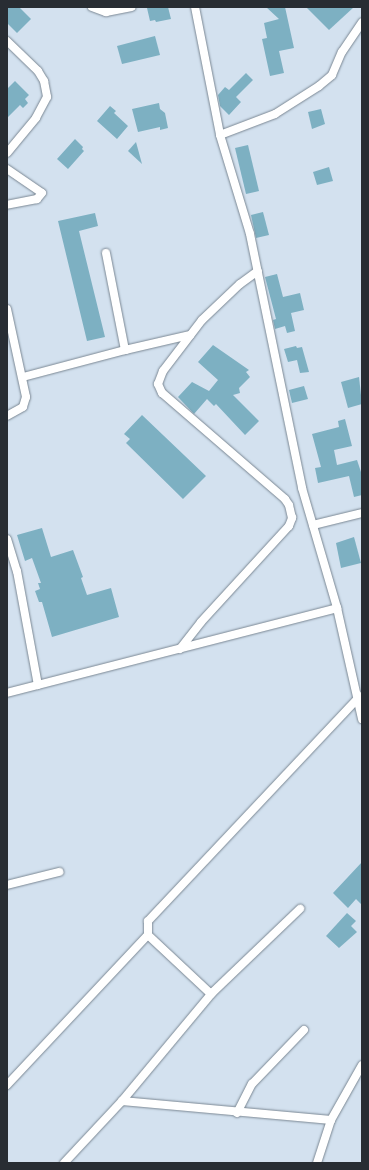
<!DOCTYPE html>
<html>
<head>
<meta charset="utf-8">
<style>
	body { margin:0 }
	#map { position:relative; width:369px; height:1170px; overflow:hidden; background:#d3e1ef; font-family:"Nunito Sans",sans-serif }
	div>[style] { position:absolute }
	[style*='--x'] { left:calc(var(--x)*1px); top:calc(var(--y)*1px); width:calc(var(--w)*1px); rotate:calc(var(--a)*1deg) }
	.building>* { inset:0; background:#7db0c2 }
	.roads { filter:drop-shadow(0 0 1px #7a8793) drop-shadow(0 0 1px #7a8793) }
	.minor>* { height:8px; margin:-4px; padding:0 4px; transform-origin:4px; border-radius:4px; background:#fff }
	span { translate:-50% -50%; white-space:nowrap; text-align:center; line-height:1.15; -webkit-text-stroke:3.5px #d3e1ef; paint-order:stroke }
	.frame { position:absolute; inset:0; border:8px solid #282d33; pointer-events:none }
</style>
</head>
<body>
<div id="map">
	<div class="building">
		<i style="clip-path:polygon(7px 7px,19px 7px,31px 19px,17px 33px,7px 23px)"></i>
		<i style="clip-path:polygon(150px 7px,168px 7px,171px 19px,156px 22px,155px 20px,150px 21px,147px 8px)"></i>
		<i style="clip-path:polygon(266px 7px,285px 7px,294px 48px,279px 51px,284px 73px,270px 76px,262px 39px,267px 38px,264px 23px,279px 19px)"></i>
		<i style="clip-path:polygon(306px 7px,354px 7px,329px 30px)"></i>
		<i style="clip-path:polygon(155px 36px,160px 55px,122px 64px,117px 46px)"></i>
		<i style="clip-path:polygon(246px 73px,253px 80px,236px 97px,241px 102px,229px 115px,220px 106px,218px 95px,225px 87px,229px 90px)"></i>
		<i style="clip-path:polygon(15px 81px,29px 95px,25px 99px,28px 103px,23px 108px,20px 105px,7px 118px,7px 89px)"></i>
		<i style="clip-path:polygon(159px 103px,160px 109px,165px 113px,168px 128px,160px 130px,160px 127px,138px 132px,132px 109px)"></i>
		<i style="clip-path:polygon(110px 106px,116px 111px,114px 113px,128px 126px,117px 139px,97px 121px)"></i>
		<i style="clip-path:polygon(321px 109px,325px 124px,312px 129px,308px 112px)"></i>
		<i style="clip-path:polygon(75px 139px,83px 147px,82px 149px,84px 151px,68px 169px,57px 159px)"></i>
		<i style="clip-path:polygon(136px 142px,142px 164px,128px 151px)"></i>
		<i style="clip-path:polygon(248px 145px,259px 191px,246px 194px,235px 148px)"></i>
		<i style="clip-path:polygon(329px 167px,333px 181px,317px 185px,313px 172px)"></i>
		<i style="clip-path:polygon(263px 212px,269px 235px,256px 238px,251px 215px)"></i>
		<i style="clip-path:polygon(95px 213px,98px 226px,79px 231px,105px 337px,87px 341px,58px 221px)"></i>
		<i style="clip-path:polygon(277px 274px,283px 297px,300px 293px,304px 310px,291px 313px,295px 331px,287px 333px,285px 326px,275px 329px,273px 320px,276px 319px,265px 277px)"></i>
		<i style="clip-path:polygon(213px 345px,249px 370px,246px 372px,250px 377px,239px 388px,240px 393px,233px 395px,259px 421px,245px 435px,216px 404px,214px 406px,207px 399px,194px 414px,178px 397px,192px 382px,209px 391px,218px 380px,198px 362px)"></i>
		<i style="clip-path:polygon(296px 346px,297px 348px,302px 347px,309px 372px,300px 373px,297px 360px,288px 362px,284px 349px)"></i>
		<i style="clip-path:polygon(359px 377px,362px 404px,348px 408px,341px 382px)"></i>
		<i style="clip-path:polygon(304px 386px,308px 399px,292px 403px,289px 390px)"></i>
		<i style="clip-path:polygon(142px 415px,206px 476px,183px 499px,126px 443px,130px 439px,124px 434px)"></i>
		<i style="clip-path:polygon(345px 419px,352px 446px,334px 450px,337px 465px,357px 460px,362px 475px,362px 495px,354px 497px,349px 476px,318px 483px,315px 468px,321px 467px,312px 434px,339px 427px,338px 421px)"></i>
		<i style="clip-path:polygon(42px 528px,51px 557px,73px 550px,83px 577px,81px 578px,87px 595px,111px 588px,119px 617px,52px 637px,42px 602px,39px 602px,35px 591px,40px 589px,38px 583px,41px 583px,32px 558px,25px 561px,17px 535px)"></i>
		<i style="clip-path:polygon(354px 537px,361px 563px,341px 568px,336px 543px)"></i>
		<i style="clip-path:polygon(362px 862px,362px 905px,356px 899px,348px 908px,333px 893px)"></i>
		<i style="clip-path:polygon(347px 913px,356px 921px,351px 926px,357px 932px,339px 948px,326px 936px)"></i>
	</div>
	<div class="roads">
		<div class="minor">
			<i style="--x:92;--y:7;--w:15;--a:20"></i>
			<i style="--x:106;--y:12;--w:26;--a:-11"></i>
			<i style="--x:195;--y:7;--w:130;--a:78.9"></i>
			<i style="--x:220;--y:135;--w:103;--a:73.1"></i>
			<i style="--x:250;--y:234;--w:259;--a:78.4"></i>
			<i style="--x:302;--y:488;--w:125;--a:73.7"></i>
			<i style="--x:337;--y:608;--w:114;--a:77.3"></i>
			<i style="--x:7;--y:41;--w:43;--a:44.1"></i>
			<i style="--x:38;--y:71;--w:12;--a:59"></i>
			<i style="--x:44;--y:81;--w:16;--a:79"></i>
			<i style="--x:47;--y:97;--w:24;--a:118"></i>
			<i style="--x:36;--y:118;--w:45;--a:129.6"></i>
			<i style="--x:220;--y:135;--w:59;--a:-20.9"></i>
			<i style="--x:275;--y:114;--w:52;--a:-32.5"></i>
			<i style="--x:319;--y:86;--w:17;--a:-40"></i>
			<i style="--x:332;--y:75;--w:25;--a:-67"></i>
			<i style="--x:342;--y:52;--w:36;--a:-56"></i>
			<i style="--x:7;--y:169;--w:42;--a:34.4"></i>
			<i style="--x:42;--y:193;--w:8;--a:130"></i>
			<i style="--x:37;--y:199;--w:31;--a:169"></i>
			<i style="--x:7;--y:309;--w:90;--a:77.8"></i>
			<i style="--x:26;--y:397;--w:10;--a:107"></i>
			<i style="--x:23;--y:407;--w:18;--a:151"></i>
			<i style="--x:125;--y:350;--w:67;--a:-13"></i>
			<i style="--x:23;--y:377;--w:106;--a:-14.8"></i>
			<i style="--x:125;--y:350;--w:99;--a:-101.1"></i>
			<i style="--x:313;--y:525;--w:50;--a:-13.8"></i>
			<i style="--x:7;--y:539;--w:34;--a:73"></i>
			<i style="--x:17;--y:571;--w:116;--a:79.6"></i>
			<i style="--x:180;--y:649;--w:34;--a:-52"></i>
			<i style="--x:201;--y:622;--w:130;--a:-47.5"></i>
			<i style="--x:289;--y:526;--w:9;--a:-69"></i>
			<i style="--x:292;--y:518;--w:13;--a:-103"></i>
			<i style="--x:289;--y:505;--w:7;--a:-124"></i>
			<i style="--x:285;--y:499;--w:162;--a:-139.2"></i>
			<i style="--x:162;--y:393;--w:10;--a:-114"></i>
			<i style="--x:158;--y:384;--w:14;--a:-69"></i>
			<i style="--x:163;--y:371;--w:64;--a:-52.6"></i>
			<i style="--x:202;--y:320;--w:52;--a:-43.5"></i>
			<i style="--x:240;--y:284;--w:22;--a:-36"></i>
			<i style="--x:7;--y:693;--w:341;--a:-14.4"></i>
			<i style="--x:7;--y:885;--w:54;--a:-14"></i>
			<i style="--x:211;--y:994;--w:86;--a:-136.9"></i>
			<i style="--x:148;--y:935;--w:14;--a:-90"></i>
			<i style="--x:148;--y:921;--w:309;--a:-46.7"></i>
			<i style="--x:7;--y:1085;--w:206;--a:-46.8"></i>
			<i style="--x:122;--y:1101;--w:210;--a:5.2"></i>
			<i style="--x:237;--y:1113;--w:33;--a:-63"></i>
			<i style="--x:252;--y:1084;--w:75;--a:-46.1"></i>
			<i style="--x:64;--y:1163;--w:85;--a:-46.9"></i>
			<i style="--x:122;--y:1101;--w:141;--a:-50.2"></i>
			<i style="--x:212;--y:993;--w:122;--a:-43.7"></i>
			<i style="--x:317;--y:1163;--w:45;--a:-72"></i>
			<i style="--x:331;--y:1120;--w:63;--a:-60.6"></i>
		</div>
	</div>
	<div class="frame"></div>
</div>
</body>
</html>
